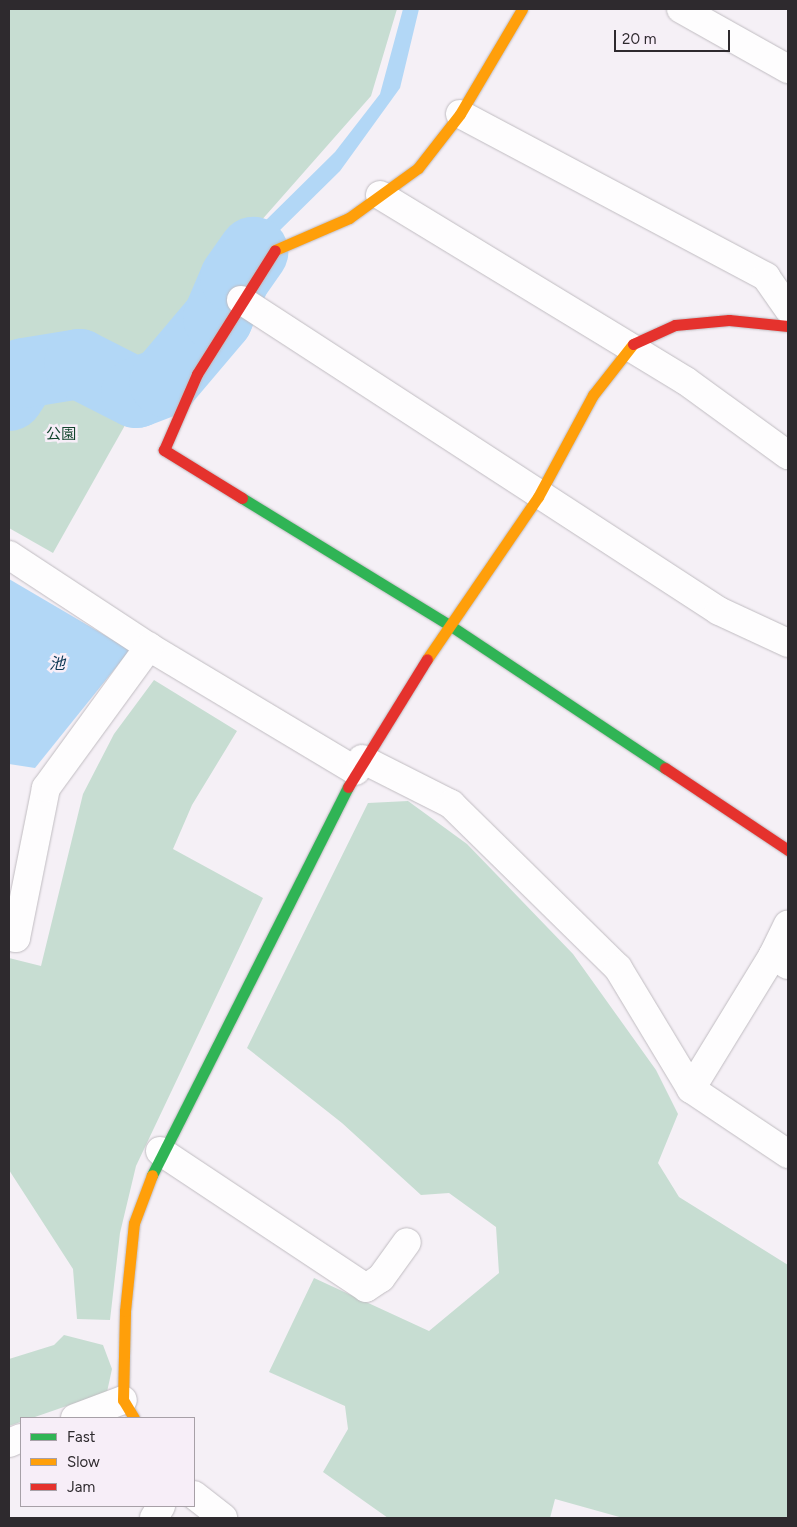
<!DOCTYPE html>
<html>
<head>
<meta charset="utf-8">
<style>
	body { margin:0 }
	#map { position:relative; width:797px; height:1527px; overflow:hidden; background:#f5f0f6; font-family:Figtree,"Noto Sans JP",sans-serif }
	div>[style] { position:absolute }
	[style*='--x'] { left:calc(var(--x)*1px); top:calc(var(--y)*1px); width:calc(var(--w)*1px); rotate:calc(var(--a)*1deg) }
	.green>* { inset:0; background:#c7ddd2 }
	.water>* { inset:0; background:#b2d7f6 }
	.river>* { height:70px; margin:-35px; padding:0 35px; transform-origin:35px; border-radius:35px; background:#b2d7f6 }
	.roads { filter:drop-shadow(0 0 1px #c0bcc1) drop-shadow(0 0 1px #c0bcc1) }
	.street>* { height:28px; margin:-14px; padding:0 14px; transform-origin:14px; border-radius:14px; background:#fefdfe }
	.fast>* { height:11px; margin:-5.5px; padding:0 5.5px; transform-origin:5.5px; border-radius:5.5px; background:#30b455 }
	.slow>* { height:11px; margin:-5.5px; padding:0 5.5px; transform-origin:5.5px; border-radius:5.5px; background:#ff9f0a }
	.jam>* { height:11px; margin:-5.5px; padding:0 5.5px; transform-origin:5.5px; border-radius:5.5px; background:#e5322d }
	span { translate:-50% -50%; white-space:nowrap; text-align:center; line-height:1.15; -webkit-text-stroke:5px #f7eef8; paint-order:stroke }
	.park-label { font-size:15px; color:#13452d }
	.water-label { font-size:16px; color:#0c3854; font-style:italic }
	.frame { position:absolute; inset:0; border:10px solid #2e2a2e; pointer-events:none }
	.legend { position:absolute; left:20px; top:1417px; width:175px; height:90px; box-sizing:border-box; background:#f7eef8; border:1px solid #a7a0a7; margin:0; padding:6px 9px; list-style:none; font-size:15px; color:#2e2a2e }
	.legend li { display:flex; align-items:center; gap:10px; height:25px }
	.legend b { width:25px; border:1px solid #a7a0a7 }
	.scale { position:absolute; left:614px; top:30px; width:116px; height:22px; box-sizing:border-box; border:2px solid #2e2a2e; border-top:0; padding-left:6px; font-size:15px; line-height:18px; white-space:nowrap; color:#2e2a2e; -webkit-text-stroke:4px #f7eef8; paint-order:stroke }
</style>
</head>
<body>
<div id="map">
	<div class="green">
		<i style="clip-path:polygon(9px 9px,397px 9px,371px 96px,223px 264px,200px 308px,195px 337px,166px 359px,129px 362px,92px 349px,18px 360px,9px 375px)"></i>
		<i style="clip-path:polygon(79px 380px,133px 411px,53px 553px,9px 528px,9px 406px,35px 387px)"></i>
		<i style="clip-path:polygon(154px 680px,237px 731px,192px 805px,173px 849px,263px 898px,136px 1166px,120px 1233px,110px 1320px,77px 1319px,73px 1269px,9px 1170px,9px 958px,41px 966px,83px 794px,114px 734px)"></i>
		<i style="clip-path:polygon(408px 801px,467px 844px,573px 954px,656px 1070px,678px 1114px,658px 1163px,679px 1197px,788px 1265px,788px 1518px,623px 1518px,555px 1499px,550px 1518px,388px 1518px,323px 1472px,348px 1429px,345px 1406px,269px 1372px,314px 1278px,429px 1331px,499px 1273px,496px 1227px,449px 1193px,421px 1195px,342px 1123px,247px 1048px,368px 803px)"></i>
		<i style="clip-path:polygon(64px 1335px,103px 1345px,112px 1369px,107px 1392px,9px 1426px,9px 1359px,54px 1345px)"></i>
	</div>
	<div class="water">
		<i style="clip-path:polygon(403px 9px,419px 9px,400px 88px,340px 171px,274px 236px,261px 225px,335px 152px,380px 94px)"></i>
		<i style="clip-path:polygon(9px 579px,130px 650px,35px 768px,9px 764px)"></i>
	</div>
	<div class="river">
		<i style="--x:9;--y:396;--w:27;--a:-57"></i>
		<i style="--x:24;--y:373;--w:56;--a:-9.3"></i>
		<i style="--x:79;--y:364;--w:64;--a:27"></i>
		<i style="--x:136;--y:393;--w:30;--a:-21"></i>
		<i style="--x:164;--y:382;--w:84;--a:-49.8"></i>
		<i style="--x:218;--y:318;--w:43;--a:-67"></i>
		<i style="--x:235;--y:278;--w:32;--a:-55"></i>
	</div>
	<div class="roads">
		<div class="street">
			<i style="--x:681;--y:9;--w:123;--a:29.3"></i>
			<i style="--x:460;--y:114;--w:347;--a:28"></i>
			<i style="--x:766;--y:277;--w:39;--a:55"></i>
			<i style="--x:380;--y:195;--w:358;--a:31.3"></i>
			<i style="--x:686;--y:381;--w:126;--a:36"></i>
			<i style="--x:241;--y:300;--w:570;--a:33.05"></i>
			<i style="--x:719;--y:611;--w:76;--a:24.9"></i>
			<i style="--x:9;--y:555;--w:168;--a:33.3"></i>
			<i style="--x:149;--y:647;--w:241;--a:30.9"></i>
			<i style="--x:362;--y:759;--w:100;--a:26.8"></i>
			<i style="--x:451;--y:804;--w:234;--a:44.5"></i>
			<i style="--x:618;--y:968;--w:141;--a:58.9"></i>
			<i style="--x:691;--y:1089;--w:117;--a:33.8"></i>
			<i style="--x:9;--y:937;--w:7;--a:8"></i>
			<i style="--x:16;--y:938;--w:153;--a:-78.7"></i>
			<i style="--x:46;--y:788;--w:175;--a:-53.9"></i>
			<i style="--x:773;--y:955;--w:34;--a:-64"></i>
			<i style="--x:691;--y:1089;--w:157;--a:-58.5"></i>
			<i style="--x:773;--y:955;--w:18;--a:34"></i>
			<i style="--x:160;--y:1151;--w:247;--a:33.6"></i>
			<i style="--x:366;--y:1288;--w:18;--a:-34"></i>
			<i style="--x:381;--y:1278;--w:44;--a:-54.2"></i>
			<i style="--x:75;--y:1418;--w:51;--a:-20.6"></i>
			<i style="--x:9;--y:1443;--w:13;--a:-23"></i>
			<i style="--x:194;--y:1495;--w:37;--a:38"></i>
			<i style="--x:154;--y:1518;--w:14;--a:-60"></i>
		</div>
		<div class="fast">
			<i style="--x:242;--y:498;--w:245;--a:31.5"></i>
			<i style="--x:451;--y:626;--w:257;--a:33.6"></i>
			<i style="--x:152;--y:1175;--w:435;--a:-63.2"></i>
		</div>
		<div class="slow">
			<i style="--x:275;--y:250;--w:81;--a:-23.4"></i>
			<i style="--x:349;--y:218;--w:85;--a:-35.9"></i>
			<i style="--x:418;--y:168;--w:68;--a:-52.1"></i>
			<i style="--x:460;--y:114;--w:122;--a:-59.4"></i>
			<i style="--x:427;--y:659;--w:196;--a:-55.6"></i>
			<i style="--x:538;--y:497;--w:116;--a:-61.7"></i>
			<i style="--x:593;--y:395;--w:65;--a:-51.9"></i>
			<i style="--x:134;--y:1418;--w:21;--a:-121"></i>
			<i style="--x:123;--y:1400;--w:89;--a:-88.7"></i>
			<i style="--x:125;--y:1311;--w:88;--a:-84.2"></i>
			<i style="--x:134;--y:1223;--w:51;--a:-69.4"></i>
		</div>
		<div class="jam">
			<i style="--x:633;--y:344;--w:46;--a:-24.3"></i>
			<i style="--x:675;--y:325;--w:54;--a:-5.3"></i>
			<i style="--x:729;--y:320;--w:59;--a:5.8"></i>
			<i style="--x:242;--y:498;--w:92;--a:-148.4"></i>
			<i style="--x:164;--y:450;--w:83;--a:-66.5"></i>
			<i style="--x:197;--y:374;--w:146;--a:-57.8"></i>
			<i style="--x:665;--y:768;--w:148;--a:33.7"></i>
			<i style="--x:348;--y:787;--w:150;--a:-58.3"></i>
		</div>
	</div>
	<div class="park-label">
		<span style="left:61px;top:435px">公園</span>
	</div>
	<div class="water-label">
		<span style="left:57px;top:664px">池</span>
	</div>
	<div class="frame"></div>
	<ul class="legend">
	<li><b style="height:6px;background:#30b455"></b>Fast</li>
	<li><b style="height:6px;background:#ff9f0a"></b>Slow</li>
	<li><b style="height:6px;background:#e5322d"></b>Jam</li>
	</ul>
	<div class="scale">20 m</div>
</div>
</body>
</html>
